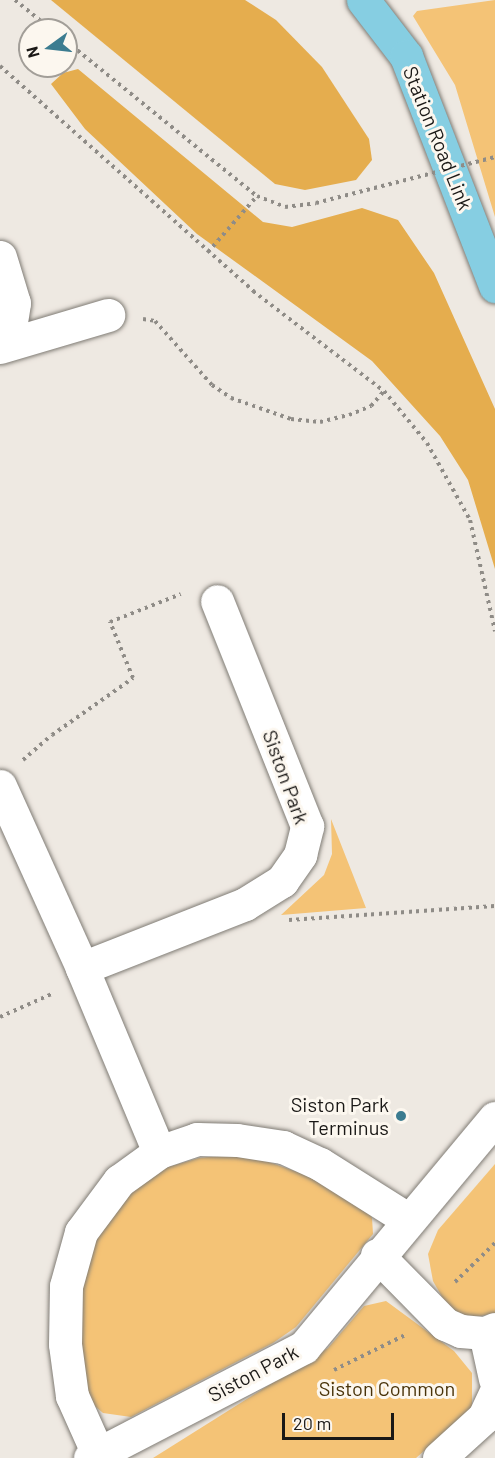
<!DOCTYPE html>
<html>
<head>
<meta charset="utf-8">
<style>
	body { margin:0 }
	#map { position:relative; width:495px; height:1458px; overflow:hidden; background:#eee9e2; font-family:Barlow,sans-serif }
	div>[style] { position:absolute }
	[style*='--x'] { left:calc(var(--x)*1px); top:calc(var(--y)*1px); width:calc(var(--w)*1px); rotate:calc(var(--a)*1deg) }
	.green>* { inset:0; background:#f4c376 }
	.forest>* { inset:0; background:#e5ad4e }
	.path>* { height:4px; margin-top:-2px; transform-origin:0; background:repeating-linear-gradient(90deg,#8f8c87 0 3px,transparent 0 7.5px) }
	.roads { filter:drop-shadow(0 0 2px #807c75) drop-shadow(0 0 2px #807c75) }
	.minor>* { height:33px; margin:-16.5px; padding:0 16.5px; transform-origin:16.5px; border-radius:16.5px; background:#fff }
	.major>* { height:33px; margin:-16.5px; padding:0 16.5px; transform-origin:16.5px; border-radius:16.5px; background:#86cee2 }
	.path-bridge>* { height:4px; margin-top:-2px; transform-origin:0; background:repeating-linear-gradient(90deg,#8f8c87 0 3px,transparent 0 7.5px) }
	.dots>* { width:16px; height:16px; translate:-50% -50%; box-sizing:border-box; border:3px solid #fcf7ef; border-radius:50% }
	span { translate:-50% -50%; white-space:nowrap; text-align:center; line-height:1.15; -webkit-text-stroke:6px #fcf7ef; paint-order:stroke }
	.street-label { font-size:20px; color:#1a1816 }
	.poi-label { font-size:20px; color:#1a1816 }
	.right { translate:-100% -50%; text-align:right }
	.park-label { font-size:20px; color:#493309 }
	.north { position:absolute; left:18px; top:18px; width:60px; height:60px; box-sizing:border-box; background:#fcf7ef; border:2px solid #a29e98; border-radius:50%; rotate:255deg; font-size:16px; font-weight:700; line-height:24px; text-align:center; color:#1a1816 }
	.north::after { content:''; display:block; margin:auto; width:21px; height:27px; background:#3c7c90; clip-path:polygon(50% 0,100% 100%,50% 72%,0 100%) }
	.scale { position:absolute; left:282px; top:1413px; width:112px; height:27px; box-sizing:border-box; border:3px solid #1a1816; border-top:0; padding-left:8px; font-size:18px; line-height:21px; white-space:nowrap; color:#1a1816; -webkit-text-stroke:4px #fcf7ef; paint-order:stroke }
</style>
</head>
<body>
<div id="map">
	<div class="green">
		<i style="clip-path:polygon(495px 0,495px 217px,455px 85px,413px 16px,417px 11px)"></i>
		<i style="clip-path:polygon(331px 819px,366px 908px,281px 915px,324px 875px,332px 854px)"></i>
		<i style="clip-path:polygon(228px 1155px,266px 1161px,303px 1174px,366px 1206px,372px 1218px,373px 1234px,296px 1327px,273px 1343px,131px 1417px,103px 1413px,90px 1402px,78px 1369px,82px 1266px,93px 1237px,131px 1190px,161px 1169px,199px 1158px)"></i>
		<i style="clip-path:polygon(495px 1164px,495px 1313px,471px 1318px,450px 1311px,433px 1281px,428px 1254px,438px 1230px)"></i>
		<i style="clip-path:polygon(386px 1301px,454px 1351px,472px 1373px,472px 1409px,416px 1458px,153px 1458px,328px 1348px,364px 1306px)"></i>
	</div>
	<div class="forest">
		<i style="clip-path:polygon(51px 0,245px 0,276px 20px,322px 67px,369px 139px,372px 160px,356px 180px,305px 190px,275px 184px)"></i>
		<i style="clip-path:polygon(78px 69px,263px 222px,292px 227px,362px 208px,398px 220px,434px 273px,495px 409px,495px 569px,468px 480px,440px 436px,372px 361px,197px 234px,85px 129px,51px 84px,63px 73px)"></i>
	</div>
	<div class="path">
		<i style="--x:15;--y:0;--w:48;--a:39"></i>
		<i style="--x:66;--y:41;--w:246;--a:39.1"></i>
		<i style="--x:257;--y:196;--w:30;--a:21"></i>
		<i style="--x:285;--y:207;--w:31;--a:-7"></i>
		<i style="--x:0;--y:66;--w:339;--a:41.6"></i>
		<i style="--x:253;--y:291;--w:165;--a:37.4"></i>
		<i style="--x:384;--y:391;--w:67;--a:50.4"></i>
		<i style="--x:427;--y:443;--w:88;--a:60.8"></i>
		<i style="--x:470;--y:520;--w:114;--a:77.3"></i>
		<i style="--x:208;--y:252;--w:74;--a:-48.8"></i>
		<i style="--x:143;--y:319;--w:12;--a:9"></i>
		<i style="--x:155;--y:321;--w:86;--a:48.3"></i>
		<i style="--x:212;--y:385;--w:23;--a:34"></i>
		<i style="--x:231;--y:398;--w:64;--a:19.3"></i>
		<i style="--x:291;--y:419;--w:29;--a:6"></i>
		<i style="--x:320;--y:422;--w:30;--a:-14"></i>
		<i style="--x:349;--y:415;--w:24;--a:-22"></i>
		<i style="--x:371;--y:406;--w:20;--a:-49"></i>
		<i style="--x:23;--y:760;--w:38;--a:-41"></i>
		<i style="--x:52;--y:735;--w:99;--a:-35.1"></i>
		<i style="--x:133;--y:678;--w:61;--a:-112.3"></i>
		<i style="--x:110;--y:622;--w:76;--a:-21.5"></i>
		<i style="--x:289;--y:920;--w:206;--a:-3.9"></i>
		<i style="--x:0;--y:1017;--w:59;--a:-24"></i>
		<i style="--x:455;--y:1282;--w:56;--a:-44.3"></i>
		<i style="--x:334;--y:1370;--w:79;--a:-26.2"></i>
	</div>
	<div class="roads">
		<div class="minor">
			<i style="--x:0;--y:257;--w:48;--a:73.1"></i>
			<i style="--x:14;--y:303;--w:33;--a:99"></i>
			<i style="--x:9;--y:336;--w:11;--a:142"></i>
			<i style="--x:0;--y:347;--w:113;--a:-16.5"></i>
			<i style="--x:0;--y:786;--w:200;--a:65.7"></i>
			<i style="--x:82;--y:968;--w:199;--a:67.3"></i>
			<i style="--x:82;--y:968;--w:175;--a:-21.4"></i>
			<i style="--x:245;--y:904;--w:44;--a:-31.9"></i>
			<i style="--x:282;--y:881;--w:32;--a:-55"></i>
			<i style="--x:300;--y:855;--w:30;--a:-76"></i>
			<i style="--x:307;--y:826;--w:242;--a:-111.8"></i>
			<i style="--x:377;--y:1255;--w:97;--a:45.4"></i>
			<i style="--x:445;--y:1324;--w:17;--a:24"></i>
			<i style="--x:461;--y:1331;--w:24;--a:5"></i>
			<i style="--x:485;--y:1333;--w:11;--a:-22"></i>
			<i style="--x:485;--y:1333;--w:47;--a:77.7"></i>
			<i style="--x:98;--y:1454;--w:64;--a:-114.1"></i>
			<i style="--x:72;--y:1396;--w:52;--a:-97.7"></i>
			<i style="--x:65;--y:1344;--w:58;--a:-89"></i>
			<i style="--x:66;--y:1286;--w:56;--a:-74.5"></i>
			<i style="--x:81;--y:1232;--w:64;--a:-53.3"></i>
			<i style="--x:119;--y:1181;--w:49;--a:-35.9"></i>
			<i style="--x:159;--y:1152;--w:40;--a:-18.9"></i>
			<i style="--x:197;--y:1139;--w:40;--a:1.4"></i>
			<i style="--x:237;--y:1140;--w:47;--a:8.7"></i>
			<i style="--x:283;--y:1147;--w:41;--a:24.7"></i>
			<i style="--x:320;--y:1164;--w:105;--a:32.2"></i>
			<i style="--x:90;--y:1458;--w:241;--a:-27.4"></i>
			<i style="--x:304;--y:1347;--w:298;--a:-50.2"></i>
			<i style="--x:439;--y:1458;--w:61;--a:-42.3"></i>
			<i style="--x:484;--y:1417;--w:26;--a:-65"></i>
		</div>
		<div class="major">
			<i style="--x:363;--y:0;--w:71;--a:52.5"></i>
			<i style="--x:406;--y:56;--w:247;--a:68.8"></i>
		</div>
	</div>
	<div class="path-bridge">
		<i style="--x:316;--y:203;--w:185;--a:-14.4"></i>
	</div>
	<div class="dots">
		<i style="left:401px;top:1116px;background:#3c7c90"></i>
	</div>
	<div class="street-label">
		<span style="left:438px;top:138px;rotate:68deg">Station Road Link</span>
		<span style="left:286px;top:777px;rotate:70deg">Siston Park</span>
		<span style="left:253px;top:1373px;rotate:-28deg">Siston Park</span>
	</div>
	<div class="poi-label">
		<span class="right" style="left:389px;top:1116px">Siston Park<br>Terminus</span>
	</div>
	<div class="park-label">
		<span style="left:387px;top:1388px">Siston Common</span>
	</div>
	<div class="north">N</div>
	<div class="scale">20 m</div>
</div>
</body>
</html>
